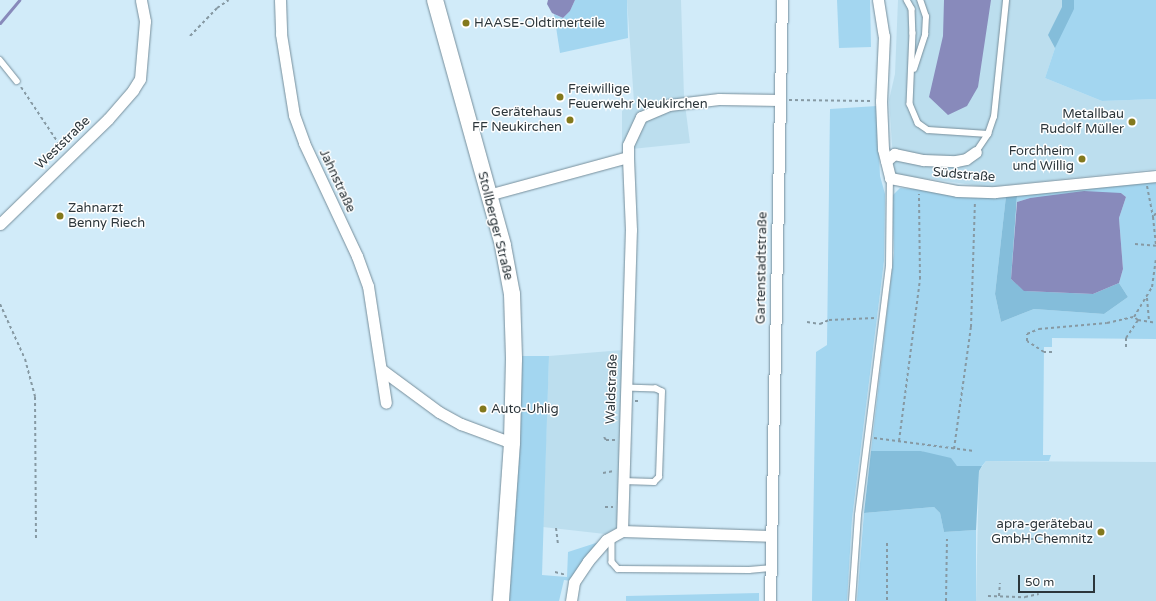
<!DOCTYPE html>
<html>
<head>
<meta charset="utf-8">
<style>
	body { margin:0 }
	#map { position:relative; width:1156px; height:601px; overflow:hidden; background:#d1ebf9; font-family:"Varela Round",sans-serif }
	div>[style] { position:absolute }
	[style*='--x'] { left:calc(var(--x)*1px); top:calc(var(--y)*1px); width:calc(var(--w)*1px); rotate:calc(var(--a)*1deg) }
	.built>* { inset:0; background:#bcdeee }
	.green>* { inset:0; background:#a3d6f0 }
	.forest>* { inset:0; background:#84bdda }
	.water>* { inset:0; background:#888abb }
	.stream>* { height:3px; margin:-1.5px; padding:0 1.5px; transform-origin:1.5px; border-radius:1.5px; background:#888abb }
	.path>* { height:2px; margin-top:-1px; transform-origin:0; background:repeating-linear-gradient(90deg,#8699a3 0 3px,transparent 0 6px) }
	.roads { filter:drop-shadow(0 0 1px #768e9b) drop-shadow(0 0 1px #768e9b) }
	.service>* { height:5.5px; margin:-2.75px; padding:0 2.75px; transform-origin:2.75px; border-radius:2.75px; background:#fff }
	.minor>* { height:11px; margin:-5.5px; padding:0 5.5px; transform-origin:5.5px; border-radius:5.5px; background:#fff }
	.secondary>* { height:16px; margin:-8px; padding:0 8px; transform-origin:8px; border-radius:8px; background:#fff }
	.dots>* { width:11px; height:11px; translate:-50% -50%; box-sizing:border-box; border:2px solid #fff; border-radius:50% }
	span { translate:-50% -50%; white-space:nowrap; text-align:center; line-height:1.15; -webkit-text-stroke:3px #fff; paint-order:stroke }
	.poi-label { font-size:13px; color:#2c363b }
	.left { translate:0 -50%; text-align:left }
	.right { translate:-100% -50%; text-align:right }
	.street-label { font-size:13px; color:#2c363b }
	.scale { position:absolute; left:1018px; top:575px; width:77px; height:18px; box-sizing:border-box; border:2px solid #2c363b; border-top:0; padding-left:5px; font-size:12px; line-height:14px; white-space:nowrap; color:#2c363b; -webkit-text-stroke:3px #fff; paint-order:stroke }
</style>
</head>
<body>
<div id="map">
	<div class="built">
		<i style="clip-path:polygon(627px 0,681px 0,684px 97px,690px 143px,622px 150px,622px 111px,634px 102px)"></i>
		<i style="clip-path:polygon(898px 0,1064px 0,1055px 48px,1045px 78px,1102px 101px,1156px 99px,1156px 169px,987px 187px,894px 174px,889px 100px,895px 74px)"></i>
		<i style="clip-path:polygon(623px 350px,617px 528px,605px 534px,543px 527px,549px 356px)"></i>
		<i style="clip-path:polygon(986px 461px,1156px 462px,1156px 601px,976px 601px,979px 471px)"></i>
	</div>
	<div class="green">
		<i style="clip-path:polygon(575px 0,627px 0,628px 38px,560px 53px,554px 14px,563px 18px,570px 11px)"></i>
		<i style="clip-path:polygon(837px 0,870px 0,871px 47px,839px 48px)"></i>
		<i style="clip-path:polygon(1064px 0,1156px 0,1156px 99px,1102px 101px,1045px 78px,1055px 48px)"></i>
		<i style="clip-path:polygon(877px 106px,880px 176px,885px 194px,884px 261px,852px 519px,847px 601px,812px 601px,816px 352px,827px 345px,830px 109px)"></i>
		<i style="clip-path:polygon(1156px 180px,1156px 339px,1052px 338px,1052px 347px,1044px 347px,1043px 455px,1051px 455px,1049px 461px,986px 461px,982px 466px,957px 466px,921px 451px,871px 451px,894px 253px,892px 196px,900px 188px,1006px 196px,995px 294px,1001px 322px,1034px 309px,1104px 314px,1128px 297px,1119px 283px,1123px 269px,1119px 218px,1126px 197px,1121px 193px,1030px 198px,1017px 202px,1017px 196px)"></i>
		<i style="clip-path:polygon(521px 356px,549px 356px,542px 575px,567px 577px,568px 552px,599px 542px,571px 581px,564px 580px,559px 601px,508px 601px)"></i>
		<i style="clip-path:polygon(934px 507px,940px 513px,944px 532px,976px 530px,976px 601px,857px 601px,864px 513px)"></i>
		<i style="clip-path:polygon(759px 593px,759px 601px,626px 601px,626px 596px)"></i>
	</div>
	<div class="forest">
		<i style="clip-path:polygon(1062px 0,1074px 0,1074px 9px,1055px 48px,1048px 35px,1062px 7px)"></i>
		<i style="clip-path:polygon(1006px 196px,1017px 196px,1011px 279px,1025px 291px,1093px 294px,1119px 283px,1128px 297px,1104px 314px,1034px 309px,1001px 322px,995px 294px)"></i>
		<i style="clip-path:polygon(871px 451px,921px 451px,951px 458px,957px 466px,982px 466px,979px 471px,976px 530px,944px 532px,940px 513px,934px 507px,864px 513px)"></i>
	</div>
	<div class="water">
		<i style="clip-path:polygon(548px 0,575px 0,570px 11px,563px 18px,552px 13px,547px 4px)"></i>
		<i style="clip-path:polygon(944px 0,991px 0,978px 87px,967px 106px,948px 115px,929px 97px,943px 36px)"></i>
		<i style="clip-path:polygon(1084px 191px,1121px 193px,1126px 197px,1119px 218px,1123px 269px,1119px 283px,1093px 294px,1024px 291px,1011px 279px,1017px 202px,1030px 198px)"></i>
	</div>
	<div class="stream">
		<i style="--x:0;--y:23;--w:30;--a:-50"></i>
	</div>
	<div class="path">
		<i style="--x:190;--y:36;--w:39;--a:-46"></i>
		<i style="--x:217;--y:8;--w:14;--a:-34"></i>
		<i style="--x:21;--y:87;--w:76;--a:56.3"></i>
		<i style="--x:789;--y:100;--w:82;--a:0.7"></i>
		<i style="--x:1147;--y:186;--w:32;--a:79"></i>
		<i style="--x:1156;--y:213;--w:5;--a:127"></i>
		<i style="--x:1153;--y:217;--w:28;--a:84"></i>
		<i style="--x:1135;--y:244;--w:21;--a:5"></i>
		<i style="--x:1147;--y:298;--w:22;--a:85"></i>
		<i style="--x:0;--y:304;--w:60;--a:65.6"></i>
		<i style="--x:25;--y:359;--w:39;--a:75"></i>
		<i style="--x:35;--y:397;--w:141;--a:89.6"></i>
		<i style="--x:1138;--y:320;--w:18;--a:9"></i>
		<i style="--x:807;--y:322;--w:13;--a:9"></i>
		<i style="--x:820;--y:324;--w:10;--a:-24"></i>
		<i style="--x:829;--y:320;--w:46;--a:-2.5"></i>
		<i style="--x:1126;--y:347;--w:9;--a:-90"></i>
		<i style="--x:1126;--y:338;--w:22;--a:-56"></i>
		<i style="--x:1138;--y:320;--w:5;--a:-143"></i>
		<i style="--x:1052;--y:352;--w:8;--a:180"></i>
		<i style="--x:1044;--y:352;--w:20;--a:-147"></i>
		<i style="--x:1027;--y:341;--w:7;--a:-90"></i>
		<i style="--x:1027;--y:334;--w:13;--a:-23"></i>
		<i style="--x:1039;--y:329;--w:68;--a:-5"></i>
		<i style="--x:1107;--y:323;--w:28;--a:-13"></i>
		<i style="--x:1134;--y:317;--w:35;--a:-59"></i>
		<i style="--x:1152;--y:287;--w:27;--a:-82"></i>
		<i style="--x:635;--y:401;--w:5;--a:0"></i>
		<i style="--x:604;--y:437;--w:4;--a:56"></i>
		<i style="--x:606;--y:440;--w:10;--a:0"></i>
		<i style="--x:874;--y:438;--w:101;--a:7.4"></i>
		<i style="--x:899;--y:441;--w:163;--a:-82.6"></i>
		<i style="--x:920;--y:279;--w:85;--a:-90.7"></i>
		<i style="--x:954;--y:449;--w:123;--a:-82.1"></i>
		<i style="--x:971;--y:327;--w:126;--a:-88.2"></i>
		<i style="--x:603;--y:473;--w:11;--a:-10"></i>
		<i style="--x:605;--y:507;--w:8;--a:0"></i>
		<i style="--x:556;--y:528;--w:17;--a:83"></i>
		<i style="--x:1001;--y:539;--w:33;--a:0"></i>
		<i style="--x:887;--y:543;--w:58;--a:90"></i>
		<i style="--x:555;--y:572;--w:11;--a:15"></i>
		<i style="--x:988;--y:596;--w:37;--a:2"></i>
		<i style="--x:1025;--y:597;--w:14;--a:-12"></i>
		<i style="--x:999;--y:596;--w:13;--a:-86"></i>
		<i style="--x:946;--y:601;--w:62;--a:-89.1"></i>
	</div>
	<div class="roads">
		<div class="service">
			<i style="--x:907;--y:0;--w:10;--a:61"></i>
			<i style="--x:912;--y:9;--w:24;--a:88"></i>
			<i style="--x:913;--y:33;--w:71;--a:92.4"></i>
			<i style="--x:910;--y:104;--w:21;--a:67"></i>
			<i style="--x:918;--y:123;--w:12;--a:35"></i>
			<i style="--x:928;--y:130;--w:60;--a:3.8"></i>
			<i style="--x:0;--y:60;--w:27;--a:51"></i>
			<i style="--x:914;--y:69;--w:36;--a:-72"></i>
			<i style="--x:925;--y:35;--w:18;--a:-87"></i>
			<i style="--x:926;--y:17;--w:18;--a:-109"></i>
			<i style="--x:976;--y:152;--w:22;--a:-56"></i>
			<i style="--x:988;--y:134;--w:18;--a:-71"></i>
			<i style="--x:994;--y:117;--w:118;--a:-84.1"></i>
			<i style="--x:623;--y:481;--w:31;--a:2"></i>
			<i style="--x:654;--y:482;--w:7;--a:-45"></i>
			<i style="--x:659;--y:477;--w:85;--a:-88"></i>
			<i style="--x:662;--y:392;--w:7;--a:-153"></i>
			<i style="--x:656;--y:389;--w:30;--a:-178"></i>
			<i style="--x:612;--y:537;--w:25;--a:90"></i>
			<i style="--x:612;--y:562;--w:9;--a:49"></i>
			<i style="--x:618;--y:569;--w:131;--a:0.4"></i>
			<i style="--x:749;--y:570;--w:21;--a:-5"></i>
			<i style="--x:852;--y:601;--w:86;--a:-86"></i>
			<i style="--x:858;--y:515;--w:250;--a:-82.9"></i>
			<i style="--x:889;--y:267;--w:89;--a:-89.4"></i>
		</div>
		<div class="minor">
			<i style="--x:280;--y:0;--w:34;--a:88"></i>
			<i style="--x:281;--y:34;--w:82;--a:80.9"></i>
			<i style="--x:294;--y:115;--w:30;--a:70"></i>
			<i style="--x:304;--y:143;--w:125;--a:64.9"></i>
			<i style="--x:357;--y:256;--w:32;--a:70"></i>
			<i style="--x:368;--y:286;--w:118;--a:81.3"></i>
			<i style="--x:878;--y:0;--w:36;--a:81"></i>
			<i style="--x:884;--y:36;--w:65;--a:92.6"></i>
			<i style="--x:881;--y:101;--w:48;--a:87.6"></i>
			<i style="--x:883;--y:149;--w:30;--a:76"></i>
			<i style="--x:890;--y:178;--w:68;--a:11"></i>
			<i style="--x:957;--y:191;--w:38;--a:2"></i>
			<i style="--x:995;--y:192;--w:162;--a:-5.7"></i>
			<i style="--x:886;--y:161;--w:11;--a:-41"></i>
			<i style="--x:894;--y:154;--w:30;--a:12"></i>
			<i style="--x:923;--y:160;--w:33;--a:2"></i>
			<i style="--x:956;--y:161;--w:10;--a:-11"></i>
			<i style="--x:966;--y:159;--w:12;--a:-35"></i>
			<i style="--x:488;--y:195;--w:145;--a:-15.2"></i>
			<i style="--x:628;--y:157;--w:12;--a:-90"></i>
			<i style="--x:628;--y:145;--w:31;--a:-65"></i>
			<i style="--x:641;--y:117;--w:30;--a:-23"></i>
			<i style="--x:669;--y:105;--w:50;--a:-6.8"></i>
			<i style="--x:719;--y:99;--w:61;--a:0.9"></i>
			<i style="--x:0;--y:224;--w:151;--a:-44.2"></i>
			<i style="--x:108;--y:119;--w:38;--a:-49"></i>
			<i style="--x:133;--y:90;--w:13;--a:-58"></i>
			<i style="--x:140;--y:79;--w:58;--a:-85.1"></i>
			<i style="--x:145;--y:21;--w:21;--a:-101"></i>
			<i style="--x:382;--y:370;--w:71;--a:36.4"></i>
			<i style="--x:439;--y:412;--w:25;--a:29"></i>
			<i style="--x:461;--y:424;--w:54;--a:20.4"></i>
			<i style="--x:622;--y:531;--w:147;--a:1.9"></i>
			<i style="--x:571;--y:601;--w:19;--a:-81"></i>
			<i style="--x:574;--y:582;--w:25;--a:-56"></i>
			<i style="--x:588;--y:561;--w:28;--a:-49"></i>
			<i style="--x:606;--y:540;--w:18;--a:-29"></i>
			<i style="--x:622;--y:531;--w:301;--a:-88.3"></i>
			<i style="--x:631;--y:230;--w:73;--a:-92.4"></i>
			<i style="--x:770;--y:601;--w:601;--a:-88.86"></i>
		</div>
		<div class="secondary">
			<i style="--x:435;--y:0;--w:255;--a:74.5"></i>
			<i style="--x:503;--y:246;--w:49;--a:79.4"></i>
			<i style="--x:512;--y:294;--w:65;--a:88.2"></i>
			<i style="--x:514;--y:359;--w:84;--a:91.4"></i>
			<i style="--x:512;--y:443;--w:158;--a:94"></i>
		</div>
	</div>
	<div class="dots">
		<i style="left:466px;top:23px;background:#83791d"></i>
		<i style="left:560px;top:97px;background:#83791d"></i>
		<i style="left:570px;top:120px;background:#83791d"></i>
		<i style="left:1132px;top:122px;background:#83791d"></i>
		<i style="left:1082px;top:159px;background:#83791d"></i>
		<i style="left:60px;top:216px;background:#83791d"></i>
		<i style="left:483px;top:409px;background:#83791d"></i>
		<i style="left:1101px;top:532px;background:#83791d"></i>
	</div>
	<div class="poi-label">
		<span class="left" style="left:474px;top:23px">HAASE-Oldtimerteile</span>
		<span class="left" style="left:568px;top:97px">Freiwillige<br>Feuerwehr Neukirchen</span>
		<span class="right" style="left:562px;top:120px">Gerätehaus<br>FF Neukirchen</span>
		<span class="right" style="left:1124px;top:122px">Metallbau<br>Rudolf Müller</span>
		<span class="right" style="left:1074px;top:159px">Forchheim<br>und Willig</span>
		<span class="left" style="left:68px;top:216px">Zahnarzt<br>Benny Riech</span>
		<span class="left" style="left:491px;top:409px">Auto-Uhlig</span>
		<span class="right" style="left:1093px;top:532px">apra-gerätebau<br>GmbH Chemnitz</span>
	</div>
	<div class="street-label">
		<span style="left:63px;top:143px;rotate:-44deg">Weststraße</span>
		<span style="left:964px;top:175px;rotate:5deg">Südstraße</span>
		<span style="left:337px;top:181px;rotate:65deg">Jahnstraße</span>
		<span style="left:495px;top:226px;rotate:76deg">Stollberger Straße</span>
		<span style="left:762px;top:268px;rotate:-89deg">Gartenstadtstraße</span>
		<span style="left:612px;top:389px;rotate:-88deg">Waldstraße</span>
	</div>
	<div class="scale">50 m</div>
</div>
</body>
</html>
